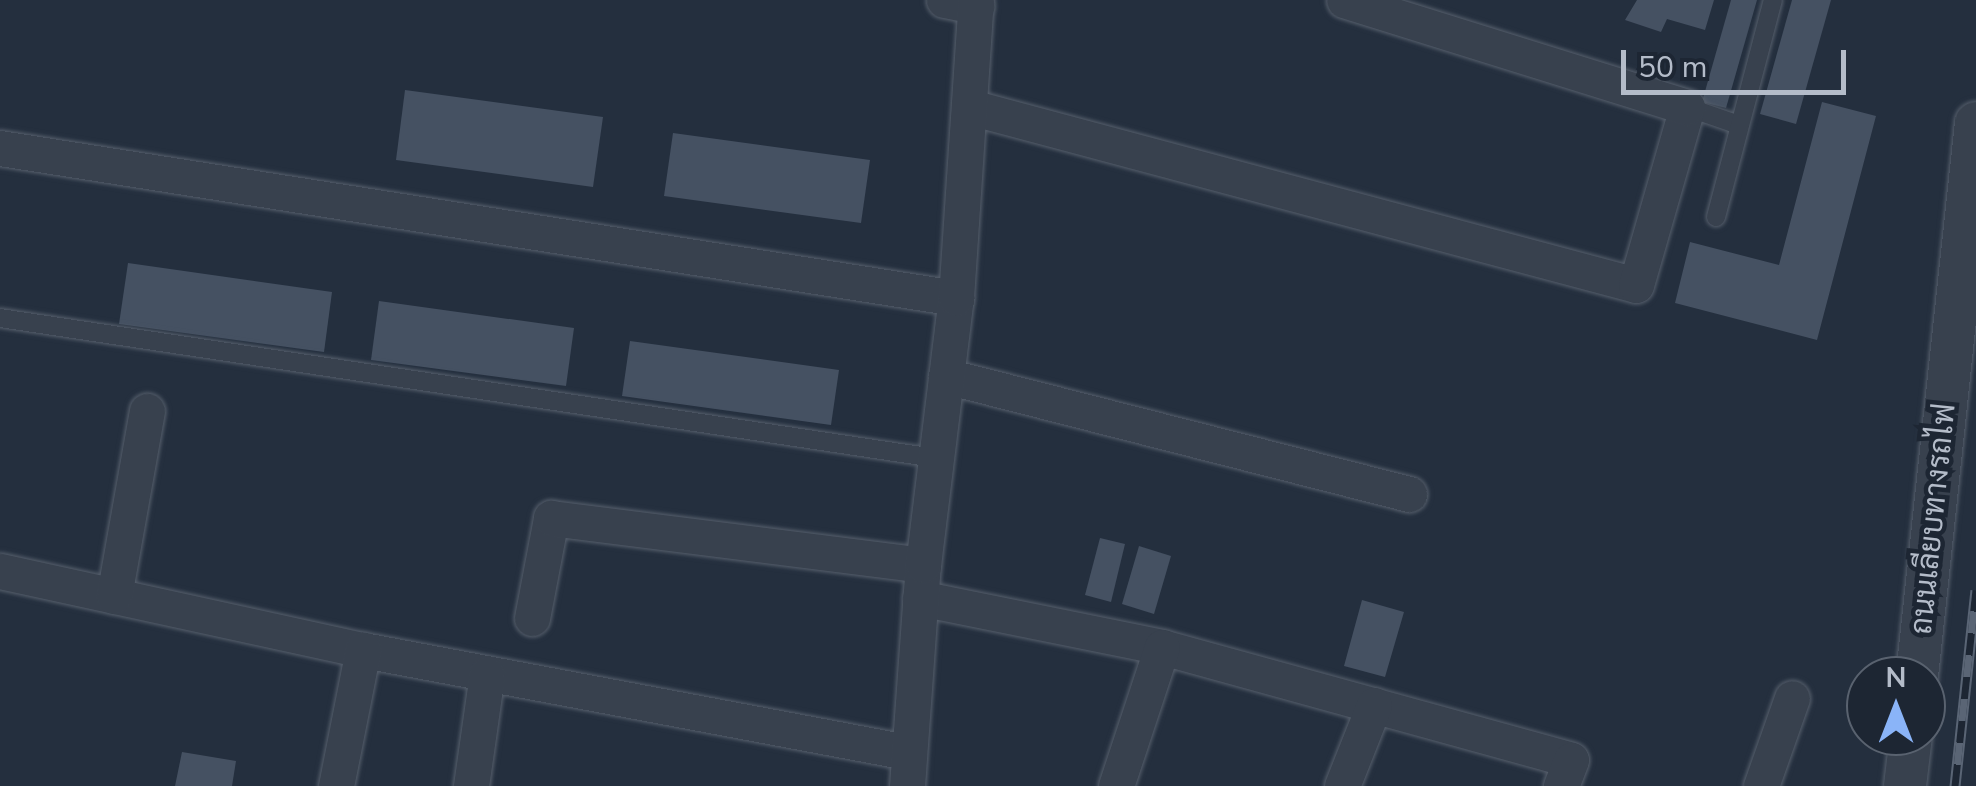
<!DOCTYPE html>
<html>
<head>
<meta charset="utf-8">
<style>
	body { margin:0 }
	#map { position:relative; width:1976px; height:786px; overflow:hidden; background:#242f3e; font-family:"Nunito Sans",Sarabun,sans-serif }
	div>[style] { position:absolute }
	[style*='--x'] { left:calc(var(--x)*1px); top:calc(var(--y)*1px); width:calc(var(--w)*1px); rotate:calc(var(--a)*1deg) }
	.building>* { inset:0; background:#455162 }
	.roads { filter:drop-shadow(0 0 2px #565f6c) drop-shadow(0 0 2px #565f6c) }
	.service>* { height:18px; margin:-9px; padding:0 9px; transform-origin:9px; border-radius:9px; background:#38414e }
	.minor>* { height:35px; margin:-17.5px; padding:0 17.5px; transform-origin:17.5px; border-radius:17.5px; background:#38414e }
	.tertiary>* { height:42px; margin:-21px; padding:0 21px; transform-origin:21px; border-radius:21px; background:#38414e }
	.rail>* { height:11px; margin-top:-5.5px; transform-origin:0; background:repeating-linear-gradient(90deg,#1d2633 0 22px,#5a6575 0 44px); box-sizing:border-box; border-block:2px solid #5a6575 }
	span { translate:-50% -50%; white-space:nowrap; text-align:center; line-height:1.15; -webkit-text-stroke:9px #1d2633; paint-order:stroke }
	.street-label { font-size:30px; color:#b4bcc9 }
	.north { position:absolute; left:1846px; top:656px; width:100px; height:100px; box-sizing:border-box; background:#1d2633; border:2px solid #59626f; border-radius:50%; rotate:0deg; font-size:28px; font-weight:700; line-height:40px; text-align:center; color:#b4bcc9 }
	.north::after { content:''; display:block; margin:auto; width:35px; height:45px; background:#8ab4f8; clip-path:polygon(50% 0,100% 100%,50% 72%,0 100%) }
	.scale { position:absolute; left:1621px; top:50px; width:225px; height:45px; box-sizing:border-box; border:5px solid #b4bcc9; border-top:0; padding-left:12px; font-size:30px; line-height:35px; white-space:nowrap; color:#b4bcc9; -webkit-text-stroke:8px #1d2633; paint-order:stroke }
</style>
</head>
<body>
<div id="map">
	<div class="building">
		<i style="clip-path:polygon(1637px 0,1714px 0,1705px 30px,1667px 19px,1661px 32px,1625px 20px)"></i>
		<i style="clip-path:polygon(1731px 0,1757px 0,1726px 108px,1702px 102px)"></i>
		<i style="clip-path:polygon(1792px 0,1831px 0,1796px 124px,1760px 114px)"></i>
		<i style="clip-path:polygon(405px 90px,603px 117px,593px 187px,396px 160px)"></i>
		<i style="clip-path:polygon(1822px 102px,1876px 116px,1817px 340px,1675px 303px,1690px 242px,1779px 265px)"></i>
		<i style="clip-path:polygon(673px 133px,870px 160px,861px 223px,664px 196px)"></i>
		<i style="clip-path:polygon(128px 263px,332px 292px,324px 352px,119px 324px)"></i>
		<i style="clip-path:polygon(379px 301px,574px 328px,566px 386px,371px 360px)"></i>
		<i style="clip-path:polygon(630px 341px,839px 370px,831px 425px,622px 396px)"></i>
		<i style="clip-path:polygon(1100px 538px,1125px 544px,1111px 602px,1085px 595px)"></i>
		<i style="clip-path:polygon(1139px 546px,1171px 556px,1154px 614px,1122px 604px)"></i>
		<i style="clip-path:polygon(1362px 600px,1404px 612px,1385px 677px,1344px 666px)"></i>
		<i style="clip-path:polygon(182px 752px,236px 761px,232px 786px,175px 786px)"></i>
	</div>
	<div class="roads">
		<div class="service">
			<i style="--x:1687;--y:107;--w:55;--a:19.1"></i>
			<i style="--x:1716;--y:217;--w:224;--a:-75.3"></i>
			<i style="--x:0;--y:318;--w:945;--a:8.52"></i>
		</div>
		<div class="minor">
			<i style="--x:944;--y:0;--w:33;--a:11"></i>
			<i style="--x:970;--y:107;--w:689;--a:14.96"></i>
			<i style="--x:1636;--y:285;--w:185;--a:-74"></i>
			<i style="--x:1687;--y:107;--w:359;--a:-162.7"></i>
			<i style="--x:0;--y:148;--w:968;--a:8.92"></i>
			<i style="--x:946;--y:376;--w:478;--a:14.3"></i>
			<i style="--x:0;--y:571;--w:371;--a:12.3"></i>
			<i style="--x:363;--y:650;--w:553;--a:10.62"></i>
			<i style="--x:114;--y:596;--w:188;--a:-79.9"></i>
			<i style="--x:920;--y:598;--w:247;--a:11.4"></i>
			<i style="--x:1162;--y:647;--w:424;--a:15.4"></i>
			<i style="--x:1571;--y:760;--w:28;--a:111"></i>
			<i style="--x:532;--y:618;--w:102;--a:-79.2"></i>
			<i style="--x:551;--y:518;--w:375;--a:7.2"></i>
			<i style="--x:336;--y:786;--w:139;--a:-78.8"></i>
			<i style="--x:471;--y:786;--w:113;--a:-81.9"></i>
			<i style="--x:907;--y:786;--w:222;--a:-85.9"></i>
			<i style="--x:923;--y:565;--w:269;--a:-83"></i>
			<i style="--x:956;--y:298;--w:299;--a:-86.2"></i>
			<i style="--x:1116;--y:786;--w:146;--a:-71.7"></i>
			<i style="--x:1342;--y:786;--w:87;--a:-68.4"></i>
			<i style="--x:1761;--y:786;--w:93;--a:-70.6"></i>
		</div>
		<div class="tertiary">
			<i style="--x:1917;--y:676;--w:556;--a:-83.91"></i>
			<i style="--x:1905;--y:786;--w:50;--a:-83.2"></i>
		</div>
	</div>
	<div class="rail">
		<i style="--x:1955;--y:786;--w:197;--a:-83.9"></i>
	</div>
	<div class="street-label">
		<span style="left:1934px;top:519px;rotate:-84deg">ถนนเลียบทางรถไฟ</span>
	</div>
	<div class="north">N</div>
	<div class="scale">50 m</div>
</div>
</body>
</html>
